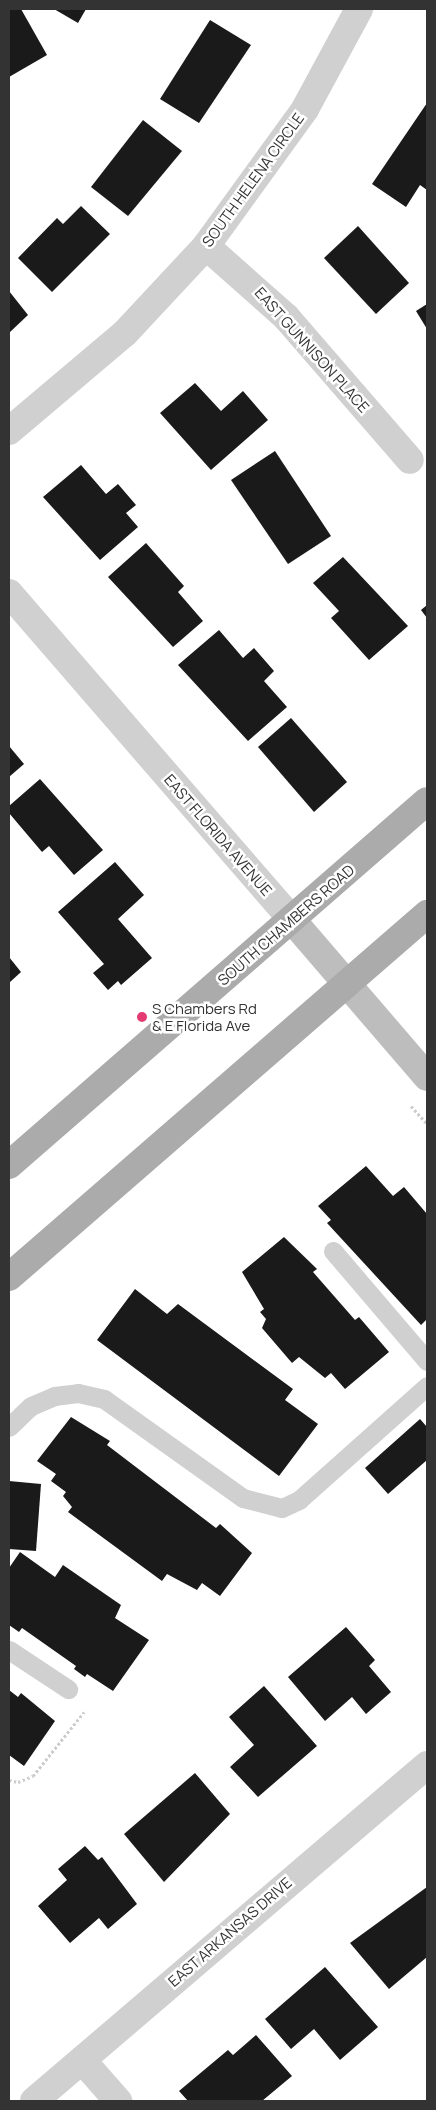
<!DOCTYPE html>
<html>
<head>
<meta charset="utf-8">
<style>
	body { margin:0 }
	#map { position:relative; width:436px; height:2110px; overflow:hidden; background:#fff; font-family:Manrope,sans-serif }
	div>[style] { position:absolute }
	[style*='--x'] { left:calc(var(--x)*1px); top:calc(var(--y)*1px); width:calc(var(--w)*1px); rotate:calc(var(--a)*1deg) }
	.building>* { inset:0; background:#1a1a1a }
	.path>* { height:3px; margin-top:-1.5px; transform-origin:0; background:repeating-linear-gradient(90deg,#cdcdcd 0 2.5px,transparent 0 5px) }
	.lane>* { height:19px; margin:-9.5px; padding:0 9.5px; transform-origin:9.5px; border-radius:9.5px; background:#d0d0d0 }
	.street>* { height:28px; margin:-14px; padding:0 14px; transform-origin:14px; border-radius:14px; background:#d0d0d0 }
	.secondary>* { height:28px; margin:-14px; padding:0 14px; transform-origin:14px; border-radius:14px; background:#bdbdbd }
	.primary>* { height:28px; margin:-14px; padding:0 14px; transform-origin:14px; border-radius:14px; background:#ababab }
	.dots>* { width:14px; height:14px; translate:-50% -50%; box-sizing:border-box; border:2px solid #fff; border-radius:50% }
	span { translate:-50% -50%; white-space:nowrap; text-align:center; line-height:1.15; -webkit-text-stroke:5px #fff; paint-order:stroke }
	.street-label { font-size:15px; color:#333 }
	.poi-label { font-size:15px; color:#333 }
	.left { translate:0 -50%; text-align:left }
	.frame { position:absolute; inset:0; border:10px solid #333; pointer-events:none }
</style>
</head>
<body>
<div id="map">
	<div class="building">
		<i style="clip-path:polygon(9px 9px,21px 9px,47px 55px,9px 77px)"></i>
		<i style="clip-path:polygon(54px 9px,86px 9px,78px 23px)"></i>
		<i style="clip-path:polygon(210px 20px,251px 45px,199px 123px,160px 99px)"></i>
		<i style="clip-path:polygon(427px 103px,427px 190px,420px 185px,406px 207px,372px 184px)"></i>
		<i style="clip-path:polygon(143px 120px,182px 151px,128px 216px,91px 187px)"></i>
		<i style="clip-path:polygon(81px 206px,110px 234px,52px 292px,18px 258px,57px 218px,63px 224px)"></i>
		<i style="clip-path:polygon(358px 226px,409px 283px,376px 314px,324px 258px)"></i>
		<i style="clip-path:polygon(9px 291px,28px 315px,9px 333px)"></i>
		<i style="clip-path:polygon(427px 304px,427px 329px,416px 311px)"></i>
		<i style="clip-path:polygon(195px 383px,221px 411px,243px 391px,268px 420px,211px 470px,160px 413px)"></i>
		<i style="clip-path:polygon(275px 451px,331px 536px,288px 564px,231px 480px)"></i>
		<i style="clip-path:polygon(81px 465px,106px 494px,118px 484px,136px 505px,126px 513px,138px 527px,100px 560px,43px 497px)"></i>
		<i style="clip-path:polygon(146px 543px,184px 586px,178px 592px,203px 621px,173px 647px,108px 577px)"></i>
		<i style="clip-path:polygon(343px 557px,408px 626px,369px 660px,331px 618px,339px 611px,313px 583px)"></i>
		<i style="clip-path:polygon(427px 605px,427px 618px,421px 610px)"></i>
		<i style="clip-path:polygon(219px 630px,243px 658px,254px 648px,274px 671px,264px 681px,287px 707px,248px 741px,178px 665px)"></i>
		<i style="clip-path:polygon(291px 718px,347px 782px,314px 812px,258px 747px)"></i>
		<i style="clip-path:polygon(9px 746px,24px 764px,9px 777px)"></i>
		<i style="clip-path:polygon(40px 779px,103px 850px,74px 875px,49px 846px,42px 852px,9px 813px,9px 806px)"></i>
		<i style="clip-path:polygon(115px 862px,144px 895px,118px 919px,152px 958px,121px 985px,118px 981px,108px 990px,93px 973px,104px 964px,58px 912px)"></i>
		<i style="clip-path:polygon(9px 957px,21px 972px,9px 983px)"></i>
		<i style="clip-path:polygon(366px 1166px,393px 1196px,404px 1187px,427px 1214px,427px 1319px,421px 1325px,327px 1223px,331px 1220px,318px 1206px)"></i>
		<i style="clip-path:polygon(284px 1237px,317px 1269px,313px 1272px,355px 1320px,359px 1317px,389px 1352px,345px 1389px,331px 1373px,325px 1378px,299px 1357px,292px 1363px,262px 1328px,266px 1319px,260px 1312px,264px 1309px,242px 1272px)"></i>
		<i style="clip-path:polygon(135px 1289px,167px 1314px,178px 1304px,293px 1389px,285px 1400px,318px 1424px,279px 1476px,97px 1340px)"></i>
		<i style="clip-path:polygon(71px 1417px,110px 1441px,107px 1445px,216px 1528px,220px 1524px,252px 1553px,220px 1596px,202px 1583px,197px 1590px,167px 1574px,162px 1581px,68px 1512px,72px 1507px,63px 1496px,66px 1492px,51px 1481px,56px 1474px,37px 1461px)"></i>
		<i style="clip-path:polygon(420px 1419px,427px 1427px,427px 1460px,388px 1494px,365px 1468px)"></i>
		<i style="clip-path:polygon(9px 1481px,41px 1484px,36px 1551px,9px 1549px)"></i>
		<i style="clip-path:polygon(20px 1552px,55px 1577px,63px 1565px,121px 1605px,115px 1618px,149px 1640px,113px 1691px,87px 1674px,85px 1677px,74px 1669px,76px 1666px,22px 1628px,19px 1632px,9px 1625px,9px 1568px)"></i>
		<i style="clip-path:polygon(346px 1627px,375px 1660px,369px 1666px,391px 1692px,366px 1714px,352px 1697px,325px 1721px,288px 1677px)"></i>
		<i style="clip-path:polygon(264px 1686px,317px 1746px,258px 1797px,230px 1767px,254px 1745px,229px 1717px)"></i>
		<i style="clip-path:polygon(9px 1690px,18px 1697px,21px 1693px,55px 1721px,24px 1766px,9px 1755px)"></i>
		<i style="clip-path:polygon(195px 1773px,230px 1814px,164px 1882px,124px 1834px)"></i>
		<i style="clip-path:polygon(85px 1846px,98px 1860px,102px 1857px,137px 1904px,108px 1929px,99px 1918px,70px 1943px,38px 1906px,67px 1880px,58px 1869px)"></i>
		<i style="clip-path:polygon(427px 1887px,427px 1957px,389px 1989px,350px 1943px)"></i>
		<i style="clip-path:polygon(325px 1967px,378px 2027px,340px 2060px,314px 2029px,291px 2049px,265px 2019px)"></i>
		<i style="clip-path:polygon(256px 2035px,292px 2076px,262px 2101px,188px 2101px,179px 2091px,228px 2050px,233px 2055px)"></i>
	</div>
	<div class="path">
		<i style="--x:411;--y:1106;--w:24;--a:48"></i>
		<i style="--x:9;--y:1780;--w:9;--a:13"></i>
		<i style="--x:18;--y:1782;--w:16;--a:-22"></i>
		<i style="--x:33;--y:1776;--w:82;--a:-51.4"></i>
	</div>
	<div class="lane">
		<i style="--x:333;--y:1251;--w:145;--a:49.5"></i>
		<i style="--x:9;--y:1427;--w:30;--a:-44"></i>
		<i style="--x:31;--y:1406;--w:25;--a:-23"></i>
		<i style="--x:54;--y:1396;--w:24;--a:-7"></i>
		<i style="--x:78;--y:1393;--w:27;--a:13"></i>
		<i style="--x:104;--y:1399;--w:171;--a:35.5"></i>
		<i style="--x:243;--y:1498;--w:40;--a:14.4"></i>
		<i style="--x:282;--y:1508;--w:19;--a:-25"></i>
		<i style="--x:299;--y:1500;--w:171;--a:-41.7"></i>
		<i style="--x:9;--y:1650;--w:71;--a:33.5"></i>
	</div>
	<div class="street">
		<i style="--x:206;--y:246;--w:107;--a:41.6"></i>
		<i style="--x:286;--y:317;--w:189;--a:49.1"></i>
		<i style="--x:9;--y:431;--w:152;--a:-40.2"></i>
		<i style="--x:125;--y:333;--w:119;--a:-47"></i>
		<i style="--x:206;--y:246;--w:169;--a:-54.1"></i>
		<i style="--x:305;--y:109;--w:114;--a:-61.6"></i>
		<i style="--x:9;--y:593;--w:432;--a:49.1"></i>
		<i style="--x:82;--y:2060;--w:55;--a:48.7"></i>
		<i style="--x:34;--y:2101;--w:517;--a:-40.53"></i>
	</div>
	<div class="secondary">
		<i style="--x:292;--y:920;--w:207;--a:49.3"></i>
	</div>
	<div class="primary">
		<i style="--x:9;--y:1165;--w:554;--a:-41.05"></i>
		<i style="--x:9;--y:1277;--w:554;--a:-40.97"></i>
	</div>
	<div class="dots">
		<i style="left:142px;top:1017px;background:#e43b72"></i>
	</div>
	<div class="street-label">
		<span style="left:253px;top:180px;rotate:-54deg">SOUTH HELENA CIRCLE</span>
		<span style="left:312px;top:350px;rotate:48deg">EAST GUNNISON PLACE</span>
		<span style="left:218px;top:835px;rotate:49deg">EAST FLORIDA AVENUE</span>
		<span style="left:286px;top:925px;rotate:-41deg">SOUTH CHAMBERS ROAD</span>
		<span style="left:230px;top:1932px;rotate:-41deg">EAST ARKANSAS DRIVE</span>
	</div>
	<div class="poi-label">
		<span class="left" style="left:152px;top:1017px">S Chambers Rd<br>&amp; E Florida Ave</span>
	</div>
	<div class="frame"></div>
</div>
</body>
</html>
